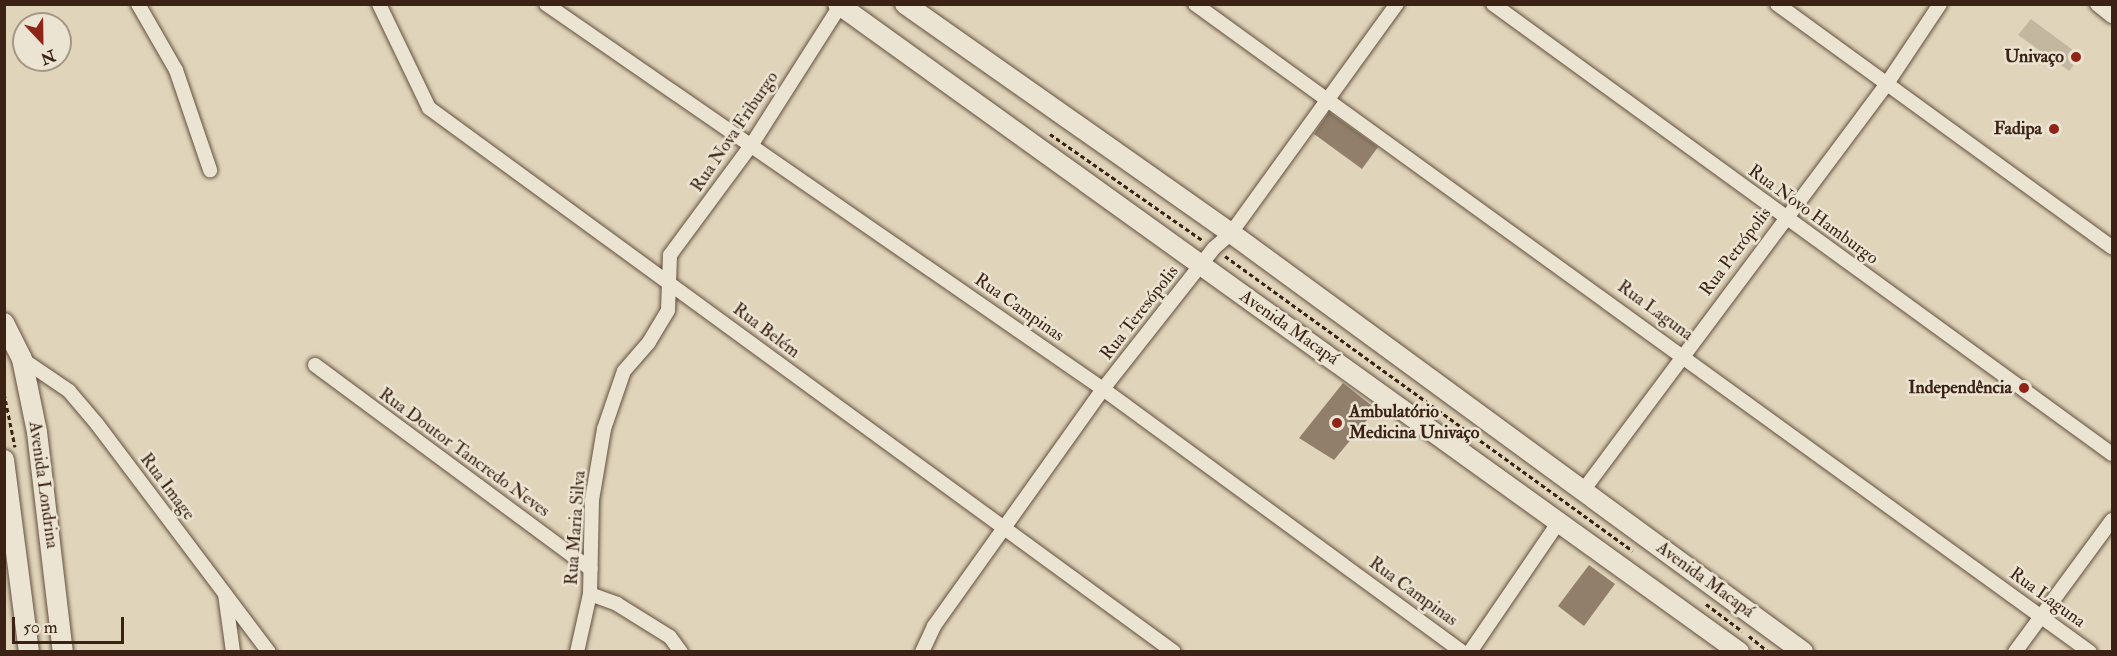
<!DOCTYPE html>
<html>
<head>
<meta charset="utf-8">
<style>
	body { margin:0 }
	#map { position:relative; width:2117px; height:656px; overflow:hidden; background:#e0d5bb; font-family:"IM FELL Double Pica",serif }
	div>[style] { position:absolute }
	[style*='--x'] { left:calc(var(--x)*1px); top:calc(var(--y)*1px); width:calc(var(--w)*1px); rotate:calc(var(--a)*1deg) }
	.green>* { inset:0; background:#c4b79f }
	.building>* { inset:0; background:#917f6b }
	.path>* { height:3px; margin-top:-1.5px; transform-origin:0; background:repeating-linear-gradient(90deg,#3b2214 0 4.5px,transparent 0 7.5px) }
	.roads { filter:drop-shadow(0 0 2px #644f3e) drop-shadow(0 0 2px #644f3e) }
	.street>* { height:14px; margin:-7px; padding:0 7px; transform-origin:7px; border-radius:7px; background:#ebe4d3 }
	.secondary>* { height:20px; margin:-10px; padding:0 10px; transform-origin:10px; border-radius:10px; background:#ebe4d3 }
	.dots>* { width:16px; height:16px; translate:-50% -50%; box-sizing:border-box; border:3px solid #ebe4d3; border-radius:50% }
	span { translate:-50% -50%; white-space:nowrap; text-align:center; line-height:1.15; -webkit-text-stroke:5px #ebe4d3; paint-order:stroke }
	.poi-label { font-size:18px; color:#3b2214; font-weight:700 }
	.right { translate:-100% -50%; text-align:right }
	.left { translate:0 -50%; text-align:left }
	.street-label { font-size:18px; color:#3b2214 }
	.frame { position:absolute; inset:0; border:6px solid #3b2214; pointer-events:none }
	.north { position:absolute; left:12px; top:12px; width:60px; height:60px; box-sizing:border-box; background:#ebe4d3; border:2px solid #a59687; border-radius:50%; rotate:158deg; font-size:16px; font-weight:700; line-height:24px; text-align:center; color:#3b2214 }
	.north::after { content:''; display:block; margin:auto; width:21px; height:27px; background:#8f2418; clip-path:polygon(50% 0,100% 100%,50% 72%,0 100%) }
	.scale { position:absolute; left:12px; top:617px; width:112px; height:27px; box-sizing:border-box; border:3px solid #3b2214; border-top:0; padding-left:8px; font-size:18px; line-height:21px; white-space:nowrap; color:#3b2214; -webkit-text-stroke:4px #ebe4d3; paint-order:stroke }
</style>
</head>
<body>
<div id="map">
	<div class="green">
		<i style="clip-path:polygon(2031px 19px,2081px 56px,2069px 71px,2018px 35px)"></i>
	</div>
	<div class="building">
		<i style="clip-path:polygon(1329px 112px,1378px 147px,1362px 169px,1314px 134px)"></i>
		<i style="clip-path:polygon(1343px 383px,1376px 409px,1334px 460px,1299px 438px)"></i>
		<i style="clip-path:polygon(1589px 565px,1615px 584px,1584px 626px,1558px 606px)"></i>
	</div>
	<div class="path">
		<i style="--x:1050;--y:134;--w:185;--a:34.9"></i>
		<i style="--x:1225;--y:256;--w:503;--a:35.87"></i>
		<i style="--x:4;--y:393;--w:55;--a:78.5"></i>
		<i style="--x:1706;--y:604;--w:45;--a:36.9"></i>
		<i style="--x:1749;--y:636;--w:26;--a:39"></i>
	</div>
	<div class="roads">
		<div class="street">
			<i style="--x:138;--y:4;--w:76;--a:60.1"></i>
			<i style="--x:176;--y:70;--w:106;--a:71.2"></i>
			<i style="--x:379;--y:4;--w:115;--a:64.3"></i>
			<i style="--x:429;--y:108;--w:922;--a:36.14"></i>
			<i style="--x:546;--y:4;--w:677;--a:34.65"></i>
			<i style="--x:1103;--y:389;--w:446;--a:36.2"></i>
			<i style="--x:1195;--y:4;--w:1105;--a:35.91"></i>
			<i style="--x:1493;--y:4;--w:765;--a:36.02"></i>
			<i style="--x:1777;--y:4;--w:414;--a:36"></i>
			<i style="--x:2097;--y:4;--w:19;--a:39"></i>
			<i style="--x:22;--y:359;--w:57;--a:34.2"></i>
			<i style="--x:69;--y:391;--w:43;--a:49.7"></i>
			<i style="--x:97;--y:424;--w:286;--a:53"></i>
			<i style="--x:315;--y:365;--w:343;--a:36.5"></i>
			<i style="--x:1582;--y:492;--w:508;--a:-53.24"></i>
			<i style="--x:1886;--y:85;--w:97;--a:-56.3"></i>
			<i style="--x:225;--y:594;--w:59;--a:82.1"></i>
			<i style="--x:590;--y:594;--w:29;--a:20"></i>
			<i style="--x:617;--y:604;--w:62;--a:31.9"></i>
			<i style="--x:670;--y:637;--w:19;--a:54"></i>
			<i style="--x:577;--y:652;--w:59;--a:-77.4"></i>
			<i style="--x:590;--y:594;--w:94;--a:-88.8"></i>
			<i style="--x:592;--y:500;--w:72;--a:-80.4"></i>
			<i style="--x:604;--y:429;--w:61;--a:-71"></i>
			<i style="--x:624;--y:371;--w:38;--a:-49"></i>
			<i style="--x:649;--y:342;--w:37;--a:-59"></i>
			<i style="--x:668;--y:310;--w:55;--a:-87.9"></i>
			<i style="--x:670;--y:255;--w:138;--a:-53.5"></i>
			<i style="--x:752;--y:144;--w:164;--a:-57.5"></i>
			<i style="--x:922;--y:652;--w:29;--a:-65"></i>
			<i style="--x:934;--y:626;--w:291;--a:-54.5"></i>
			<i style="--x:1103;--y:389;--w:179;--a:-51.8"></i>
			<i style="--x:1214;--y:248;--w:23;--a:-41"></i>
			<i style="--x:1231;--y:233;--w:283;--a:-54.1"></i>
			<i style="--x:1470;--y:652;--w:160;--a:-55.7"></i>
			<i style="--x:2015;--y:652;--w:164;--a:-53.7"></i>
		</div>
		<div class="secondary">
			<i style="--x:838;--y:4;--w:1110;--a:35.72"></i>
			<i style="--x:905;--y:4;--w:398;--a:35.1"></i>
			<i style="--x:1231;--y:233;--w:709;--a:36.22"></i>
			<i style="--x:4;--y:323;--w:40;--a:63.4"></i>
			<i style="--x:22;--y:359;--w:75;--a:78.4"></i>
			<i style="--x:37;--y:432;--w:222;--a:83.3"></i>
			<i style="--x:4;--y:460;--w:194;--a:82.6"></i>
		</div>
	</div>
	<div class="dots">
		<i style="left:2076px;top:57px;background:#8f2418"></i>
		<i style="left:2054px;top:129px;background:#8f2418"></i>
		<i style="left:2024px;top:388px;background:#8f2418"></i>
		<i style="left:1337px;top:423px;background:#8f2418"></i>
	</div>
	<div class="poi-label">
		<span class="right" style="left:2064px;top:57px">Univaço</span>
		<span class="right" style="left:2042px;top:129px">Fadipa</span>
		<span class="right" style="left:2012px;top:388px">Independência</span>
		<span class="left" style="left:1349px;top:423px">Ambulatório<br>Medicina Univaço</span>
	</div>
	<div class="street-label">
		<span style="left:735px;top:132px;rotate:-56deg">Rua Nova Friburgo</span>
		<span style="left:1813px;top:215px;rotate:36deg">Rua Novo Hamburgo</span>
		<span style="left:1736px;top:252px;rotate:-53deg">Rua Petrópolis</span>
		<span style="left:1019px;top:308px;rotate:35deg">Rua Campinas</span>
		<span style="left:1655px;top:311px;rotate:36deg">Rua Laguna</span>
		<span style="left:1140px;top:313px;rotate:-52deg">Rua Teresópolis</span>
		<span style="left:1289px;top:328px;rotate:35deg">Avenida Macapá</span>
		<span style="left:766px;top:331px;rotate:37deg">Rua Belém</span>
		<span style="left:464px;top:453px;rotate:36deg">Rua Doutor Tancredo Neves</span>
		<span style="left:43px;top:485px;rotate:82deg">Avenida Londrina</span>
		<span style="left:167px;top:487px;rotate:53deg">Rua Image</span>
		<span style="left:576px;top:528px;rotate:-86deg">Rua Maria Silva</span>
		<span style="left:1705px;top:580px;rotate:36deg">Avenida Macapá</span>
		<span style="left:1413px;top:592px;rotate:36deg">Rua Campinas</span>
		<span style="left:2047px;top:598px;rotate:36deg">Rua Laguna</span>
	</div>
	<div class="frame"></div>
	<div class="north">N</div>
	<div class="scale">50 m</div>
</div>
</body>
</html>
